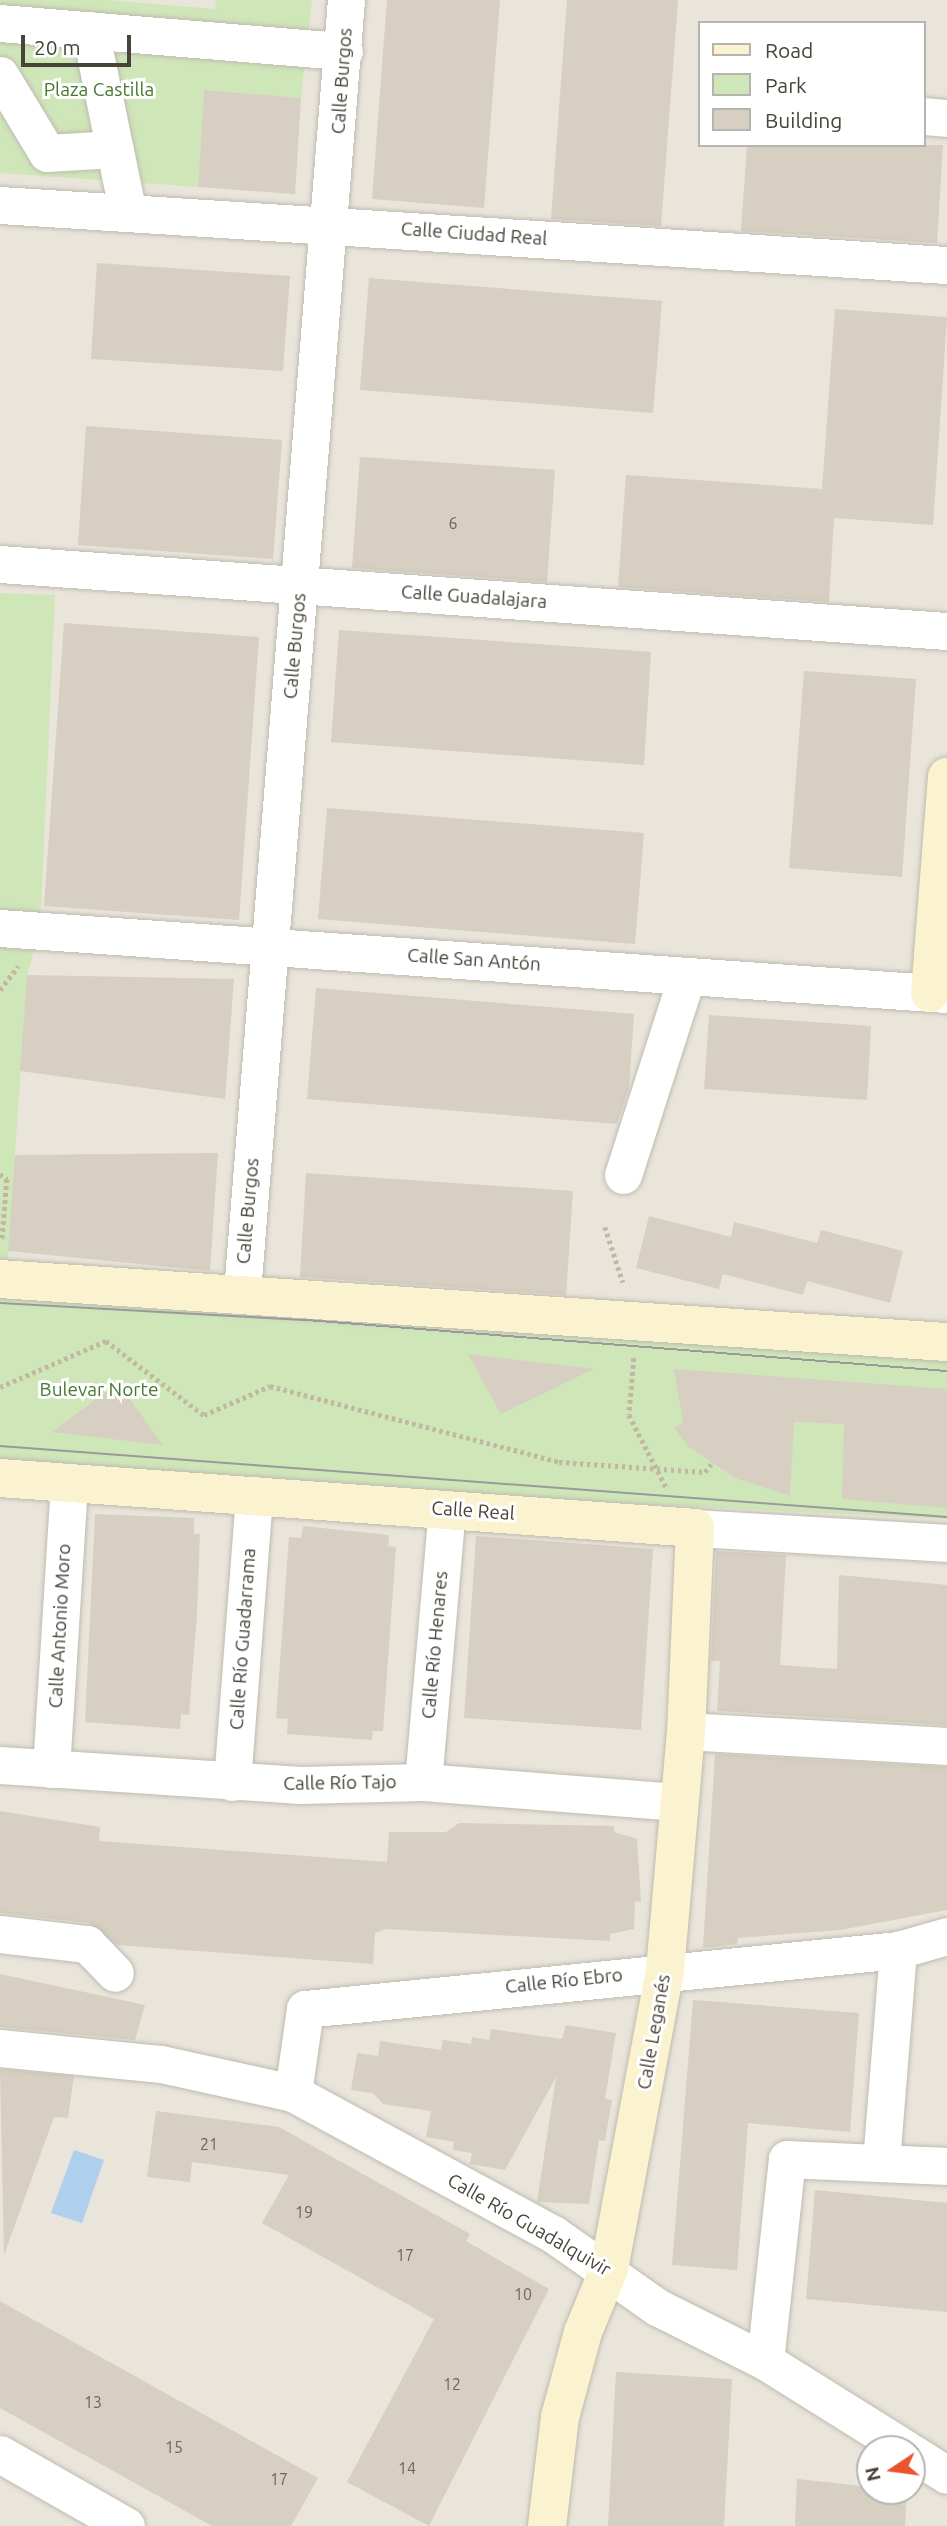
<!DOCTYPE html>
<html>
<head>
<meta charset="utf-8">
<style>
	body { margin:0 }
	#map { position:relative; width:947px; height:2526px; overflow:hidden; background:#f5f3ec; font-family:Ubuntu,sans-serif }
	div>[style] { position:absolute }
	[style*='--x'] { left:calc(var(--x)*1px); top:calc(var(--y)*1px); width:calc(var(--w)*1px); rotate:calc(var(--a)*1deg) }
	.residential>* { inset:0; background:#e9e5db }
	.green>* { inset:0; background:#cfe6b9 }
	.water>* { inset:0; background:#aed0ec }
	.building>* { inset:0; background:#d6cfc2 }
	.path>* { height:4.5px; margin-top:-2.25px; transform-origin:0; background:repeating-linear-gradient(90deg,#c1b7a2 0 3.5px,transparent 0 7px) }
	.roads { filter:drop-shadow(0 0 2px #c0bbaf) drop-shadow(0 0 2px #c0bbaf) }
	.street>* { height:37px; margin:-18.5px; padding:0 18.5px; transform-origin:18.5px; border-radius:18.5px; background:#fff }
	.secondary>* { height:38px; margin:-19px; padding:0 19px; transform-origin:19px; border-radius:19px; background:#fbf3d0 }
	.tram>* { height:2px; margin:-1px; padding:0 1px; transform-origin:1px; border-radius:1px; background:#9a9a9a }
	span { translate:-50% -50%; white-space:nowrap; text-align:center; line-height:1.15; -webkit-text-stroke:6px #fff; paint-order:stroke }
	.number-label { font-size:16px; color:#6c675c }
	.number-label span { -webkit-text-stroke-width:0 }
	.street-label { font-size:19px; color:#49443a }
	.park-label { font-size:19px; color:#487830 }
	.legend { position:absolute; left:698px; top:21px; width:228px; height:126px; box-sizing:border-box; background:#fff; border:2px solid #b6b4b0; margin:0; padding:9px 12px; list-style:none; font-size:21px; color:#49443a }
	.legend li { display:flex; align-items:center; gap:14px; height:35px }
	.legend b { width:35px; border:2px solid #b6b4b0 }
	.north { position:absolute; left:856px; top:2435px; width:70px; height:70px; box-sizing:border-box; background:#fff; border:2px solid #b6b4b0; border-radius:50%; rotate:257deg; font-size:19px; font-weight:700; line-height:28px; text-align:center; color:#49443a }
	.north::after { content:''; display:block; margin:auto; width:24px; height:32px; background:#eb532d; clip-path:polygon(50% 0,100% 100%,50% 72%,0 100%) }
	.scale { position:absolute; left:21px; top:35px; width:110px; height:32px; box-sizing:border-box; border:4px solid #49443a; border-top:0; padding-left:9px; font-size:21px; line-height:24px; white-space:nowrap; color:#49443a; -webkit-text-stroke:5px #fff; paint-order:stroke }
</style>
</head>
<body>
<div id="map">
	<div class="residential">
		<i style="clip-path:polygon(evenodd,0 0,947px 0,947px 2526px,0 2526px,0 0,700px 23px,924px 23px,924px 145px,700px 145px,700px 23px,0 0,870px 2449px,912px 2449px,912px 2491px,870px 2491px,870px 2449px)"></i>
	</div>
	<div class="green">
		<i style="clip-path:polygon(0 0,106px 0,215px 9px,216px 0,312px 0,301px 98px,204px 90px,198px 187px,0 173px)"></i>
		<i style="clip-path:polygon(0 593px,55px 595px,40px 930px,27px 975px,8px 1259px,0 1258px)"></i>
		<i style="clip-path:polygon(0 1296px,947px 1357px,947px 1519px,0 1473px)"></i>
	</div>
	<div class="water">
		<i style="clip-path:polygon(74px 2150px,104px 2160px,82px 2223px,51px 2213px)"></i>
	</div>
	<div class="building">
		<i style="clip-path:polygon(387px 0,500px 0,484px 208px,372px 199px)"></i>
		<i style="clip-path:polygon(567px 0,678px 0,661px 226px,551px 219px)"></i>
		<i style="clip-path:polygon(204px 90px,301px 98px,295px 194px,198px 187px)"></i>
		<i style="clip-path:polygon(747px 145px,943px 145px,937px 243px,741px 231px)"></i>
		<i style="clip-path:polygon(97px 263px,290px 276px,283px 371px,91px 359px)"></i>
		<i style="clip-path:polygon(369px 278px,662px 301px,653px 413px,360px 390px)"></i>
		<i style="clip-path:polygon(835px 309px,947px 317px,933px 525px,834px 518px,829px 602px,618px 587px,626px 475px,822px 489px)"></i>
		<i style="clip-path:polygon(86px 426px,282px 440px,273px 559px,78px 545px)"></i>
		<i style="clip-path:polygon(360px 457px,555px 470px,547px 582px,352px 568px)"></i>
		<i style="clip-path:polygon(64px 623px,259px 637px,239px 920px,44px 906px)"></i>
		<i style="clip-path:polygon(339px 630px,651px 652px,644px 765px,331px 742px)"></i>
		<i style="clip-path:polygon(804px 671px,916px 679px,902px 877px,789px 868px)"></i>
		<i style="clip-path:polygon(327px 808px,644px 833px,635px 944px,318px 919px)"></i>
		<i style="clip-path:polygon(27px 975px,234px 979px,225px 1099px,20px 1071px)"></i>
		<i style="clip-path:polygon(316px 988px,634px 1014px,629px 1088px,617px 1124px,307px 1099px)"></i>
		<i style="clip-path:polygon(709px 1015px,871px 1026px,867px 1100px,704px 1089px)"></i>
		<i style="clip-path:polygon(218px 1153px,210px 1271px,8px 1251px,15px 1155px)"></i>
		<i style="clip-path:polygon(306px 1173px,573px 1191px,566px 1295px,300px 1277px)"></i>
		<i style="clip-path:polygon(649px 1216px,731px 1237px,734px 1222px,817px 1243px,821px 1230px,903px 1251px,890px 1303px,807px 1281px,803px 1295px,723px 1274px,719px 1289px,636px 1268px)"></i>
		<i style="clip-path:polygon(468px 1354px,594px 1369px,501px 1414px)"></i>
		<i style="clip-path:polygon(674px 1369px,947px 1389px,947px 1508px,842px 1499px,844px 1424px,794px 1422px,790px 1496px,735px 1478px,689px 1447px,674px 1428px,683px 1423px)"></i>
		<i style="clip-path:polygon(118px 1383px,163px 1445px,52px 1432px)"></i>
		<i style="clip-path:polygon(95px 1514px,194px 1518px,194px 1534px,200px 1534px,197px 1614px,189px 1715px,181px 1714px,180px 1729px,85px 1722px)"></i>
		<i style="clip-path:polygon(303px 1526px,389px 1535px,388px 1546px,396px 1547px,383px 1731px,373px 1731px,372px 1740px,287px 1734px,288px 1719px,276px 1718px,289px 1537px,301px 1538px)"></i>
		<i style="clip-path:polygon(476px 1536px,653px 1549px,641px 1730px,464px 1718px)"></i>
		<i style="clip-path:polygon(716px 1551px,786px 1555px,780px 1665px,837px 1669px,839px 1575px,947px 1585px,947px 1725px,717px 1711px,720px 1661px,711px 1661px)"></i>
		<i style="clip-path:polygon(715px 1754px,947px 1767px,947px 1910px,840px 1930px,738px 1938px,737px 1944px,703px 1948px)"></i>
		<i style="clip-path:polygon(0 1811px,100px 1827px,99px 1841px,387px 1862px,389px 1832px,446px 1832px,459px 1823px,614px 1826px,614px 1832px,637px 1839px,641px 1902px,635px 1901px,634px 1929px,610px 1934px,610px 1941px,386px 1929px,375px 1933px,373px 1964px,117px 1945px,89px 1923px,0 1913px)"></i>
		<i style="clip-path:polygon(0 1974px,145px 2005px,135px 2040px,0 2027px)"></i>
		<i style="clip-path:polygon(693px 2000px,859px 2013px,850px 2132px,748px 2123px,737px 2270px,672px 2265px)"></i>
		<i style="clip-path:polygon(566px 2025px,616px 2033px,605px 2099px,612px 2100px,605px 2141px,599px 2140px,589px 2204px,537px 2202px,556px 2077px,505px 2170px,470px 2164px,472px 2153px,453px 2150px,454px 2142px,426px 2137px,431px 2111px,383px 2104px,373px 2093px,351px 2090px,357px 2053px,378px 2056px,380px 2041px,441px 2050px,443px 2040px,471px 2044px,472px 2037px,489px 2040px,491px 2029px,562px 2039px)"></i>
		<i style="clip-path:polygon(0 2069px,74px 2076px,68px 2118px,54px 2117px,4px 2255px)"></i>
		<i style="clip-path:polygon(156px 2111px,279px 2127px,470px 2234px,466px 2241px,549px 2289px,429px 2526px,347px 2482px,434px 2319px,262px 2223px,289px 2175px,192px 2162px,190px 2182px,147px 2177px)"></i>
		<i style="clip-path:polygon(815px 2190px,947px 2203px,947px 2312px,806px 2299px)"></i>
		<i style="clip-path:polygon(0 2301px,318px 2478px,291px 2526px,212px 2526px,0 2408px)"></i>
		<i style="clip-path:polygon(616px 2372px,732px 2379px,724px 2526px,608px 2526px)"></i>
		<i style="clip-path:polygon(797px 2479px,907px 2491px,905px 2526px,795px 2526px)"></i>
	</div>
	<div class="path">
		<i style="--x:0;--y:990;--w:30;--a:-53"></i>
		<i style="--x:0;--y:1174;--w:9;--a:36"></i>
		<i style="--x:7;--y:1179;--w:62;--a:94.6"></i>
		<i style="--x:605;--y:1227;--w:58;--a:71.9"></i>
		<i style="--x:634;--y:1358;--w:57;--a:95"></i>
		<i style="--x:629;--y:1415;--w:81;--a:62.8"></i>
		<i style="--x:0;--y:1387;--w:116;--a:-23.5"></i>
		<i style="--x:106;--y:1341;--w:123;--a:37.1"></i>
		<i style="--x:204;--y:1415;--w:72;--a:-23.7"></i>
		<i style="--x:270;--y:1386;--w:299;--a:14.7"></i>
		<i style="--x:559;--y:1462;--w:146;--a:3.9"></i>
		<i style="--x:705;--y:1472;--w:10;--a:-53"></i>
	</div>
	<div class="roads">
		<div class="street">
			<i style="--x:0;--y:23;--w:345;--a:4.7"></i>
			<i style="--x:90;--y:30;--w:187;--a:78.3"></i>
			<i style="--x:0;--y:75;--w:91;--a:58.9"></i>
			<i style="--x:47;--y:153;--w:68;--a:-3.4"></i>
			<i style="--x:924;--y:116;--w:23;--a:5"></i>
			<i style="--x:0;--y:205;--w:949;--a:3.63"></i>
			<i style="--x:0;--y:564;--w:949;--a:4.05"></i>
			<i style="--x:0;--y:928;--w:949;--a:3.99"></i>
			<i style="--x:623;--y:1175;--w:209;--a:-72.2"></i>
			<i style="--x:242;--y:1292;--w:1296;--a:-85.4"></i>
			<i style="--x:695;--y:1528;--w:252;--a:3.4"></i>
			<i style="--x:686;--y:1731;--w:261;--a:3.3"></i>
			<i style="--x:0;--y:1765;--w:301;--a:3.8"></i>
			<i style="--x:300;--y:1785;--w:123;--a:-1.4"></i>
			<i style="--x:423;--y:1782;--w:257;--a:4.5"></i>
			<i style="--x:51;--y:1769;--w:287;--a:-86.4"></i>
			<i style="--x:232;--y:1782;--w:288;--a:-85.6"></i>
			<i style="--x:423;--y:1782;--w:274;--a:-85"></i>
			<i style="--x:0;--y:1934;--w:88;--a:6.6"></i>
			<i style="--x:87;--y:1944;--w:40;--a:46"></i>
			<i style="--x:0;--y:2048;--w:162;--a:5.7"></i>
			<i style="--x:161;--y:2064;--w:135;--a:12.4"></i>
			<i style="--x:293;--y:2093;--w:296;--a:28.5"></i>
			<i style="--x:553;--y:2234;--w:127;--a:35.1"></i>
			<i style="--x:657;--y:2307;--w:121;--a:26.6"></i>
			<i style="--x:765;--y:2361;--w:166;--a:32"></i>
			<i style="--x:293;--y:2093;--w:85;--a:-81.9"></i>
			<i style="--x:305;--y:2009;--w:596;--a:-5.68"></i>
			<i style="--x:898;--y:1950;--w:51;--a:-15.9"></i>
			<i style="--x:881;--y:2162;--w:213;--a:-85.4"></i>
			<i style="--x:765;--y:2361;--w:203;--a:-83.8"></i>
			<i style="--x:787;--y:2159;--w:160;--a:2.5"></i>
			<i style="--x:912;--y:2453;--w:41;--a:32.2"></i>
			<i style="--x:0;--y:2454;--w:145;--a:29.7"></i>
		</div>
		<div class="secondary">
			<i style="--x:930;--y:993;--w:217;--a:-85.5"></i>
			<i style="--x:0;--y:1279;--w:949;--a:3.81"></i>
			<i style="--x:0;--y:1478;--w:697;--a:4.11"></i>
			<i style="--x:695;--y:1528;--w:203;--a:92.5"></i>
			<i style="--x:686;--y:1731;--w:240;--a:95"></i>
			<i style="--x:665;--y:1970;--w:304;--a:100.6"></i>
			<i style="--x:609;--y:2269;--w:68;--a:112.4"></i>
			<i style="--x:583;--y:2332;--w:88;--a:105.1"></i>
			<i style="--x:560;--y:2417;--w:110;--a:96.8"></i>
		</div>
	</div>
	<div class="tram">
		<i style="--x:0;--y:1303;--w:307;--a:3.2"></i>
		<i style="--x:307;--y:1320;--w:642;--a:4.56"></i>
		<i style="--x:0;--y:1446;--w:950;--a:4.29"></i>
	</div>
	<div class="number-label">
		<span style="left:453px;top:523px">6</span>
		<span style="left:209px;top:2144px">21</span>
		<span style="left:304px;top:2212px">19</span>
		<span style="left:405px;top:2255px">17</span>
		<span style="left:523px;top:2294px">10</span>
		<span style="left:452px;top:2384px">12</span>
		<span style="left:93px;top:2402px">13</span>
		<span style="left:174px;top:2447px">15</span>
		<span style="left:407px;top:2468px">14</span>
		<span style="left:279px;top:2479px">17</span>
	</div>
	<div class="street-label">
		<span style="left:342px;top:81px;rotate:-86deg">Calle Burgos</span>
		<span style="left:474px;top:234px;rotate:4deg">Calle Ciudad Real</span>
		<span style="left:474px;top:597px;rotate:4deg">Calle Guadalajara</span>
		<span style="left:295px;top:646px;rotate:-85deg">Calle Burgos</span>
		<span style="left:474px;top:960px;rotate:4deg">Calle San Antón</span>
		<span style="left:248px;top:1211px;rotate:-85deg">Calle Burgos</span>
		<span style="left:473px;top:1511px;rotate:4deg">Calle Real</span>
		<span style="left:60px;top:1626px;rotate:-87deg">Calle Antonio Moro</span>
		<span style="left:243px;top:1639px;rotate:-86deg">Calle Río Guadarrama</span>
		<span style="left:435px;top:1645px;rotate:-85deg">Calle Río Henares</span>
		<span style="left:340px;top:1783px;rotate:-1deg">Calle Río Tajo</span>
		<span style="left:564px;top:1981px;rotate:-6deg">Calle Río Ebro</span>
		<span style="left:654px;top:2032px;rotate:-80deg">Calle Leganés</span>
		<span style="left:529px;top:2225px;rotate:30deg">Calle Río Guadalquivir</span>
	</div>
	<div class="park-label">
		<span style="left:99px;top:90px">Plaza Castilla</span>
		<span style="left:99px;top:1390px">Bulevar Norte</span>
	</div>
	<ul class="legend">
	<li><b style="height:9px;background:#fbf3d0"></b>Road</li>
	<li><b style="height:19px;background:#cfe6b9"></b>Park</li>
	<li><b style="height:19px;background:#d6cfc2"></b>Building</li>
	</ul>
	<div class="north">N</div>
	<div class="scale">20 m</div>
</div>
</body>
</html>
